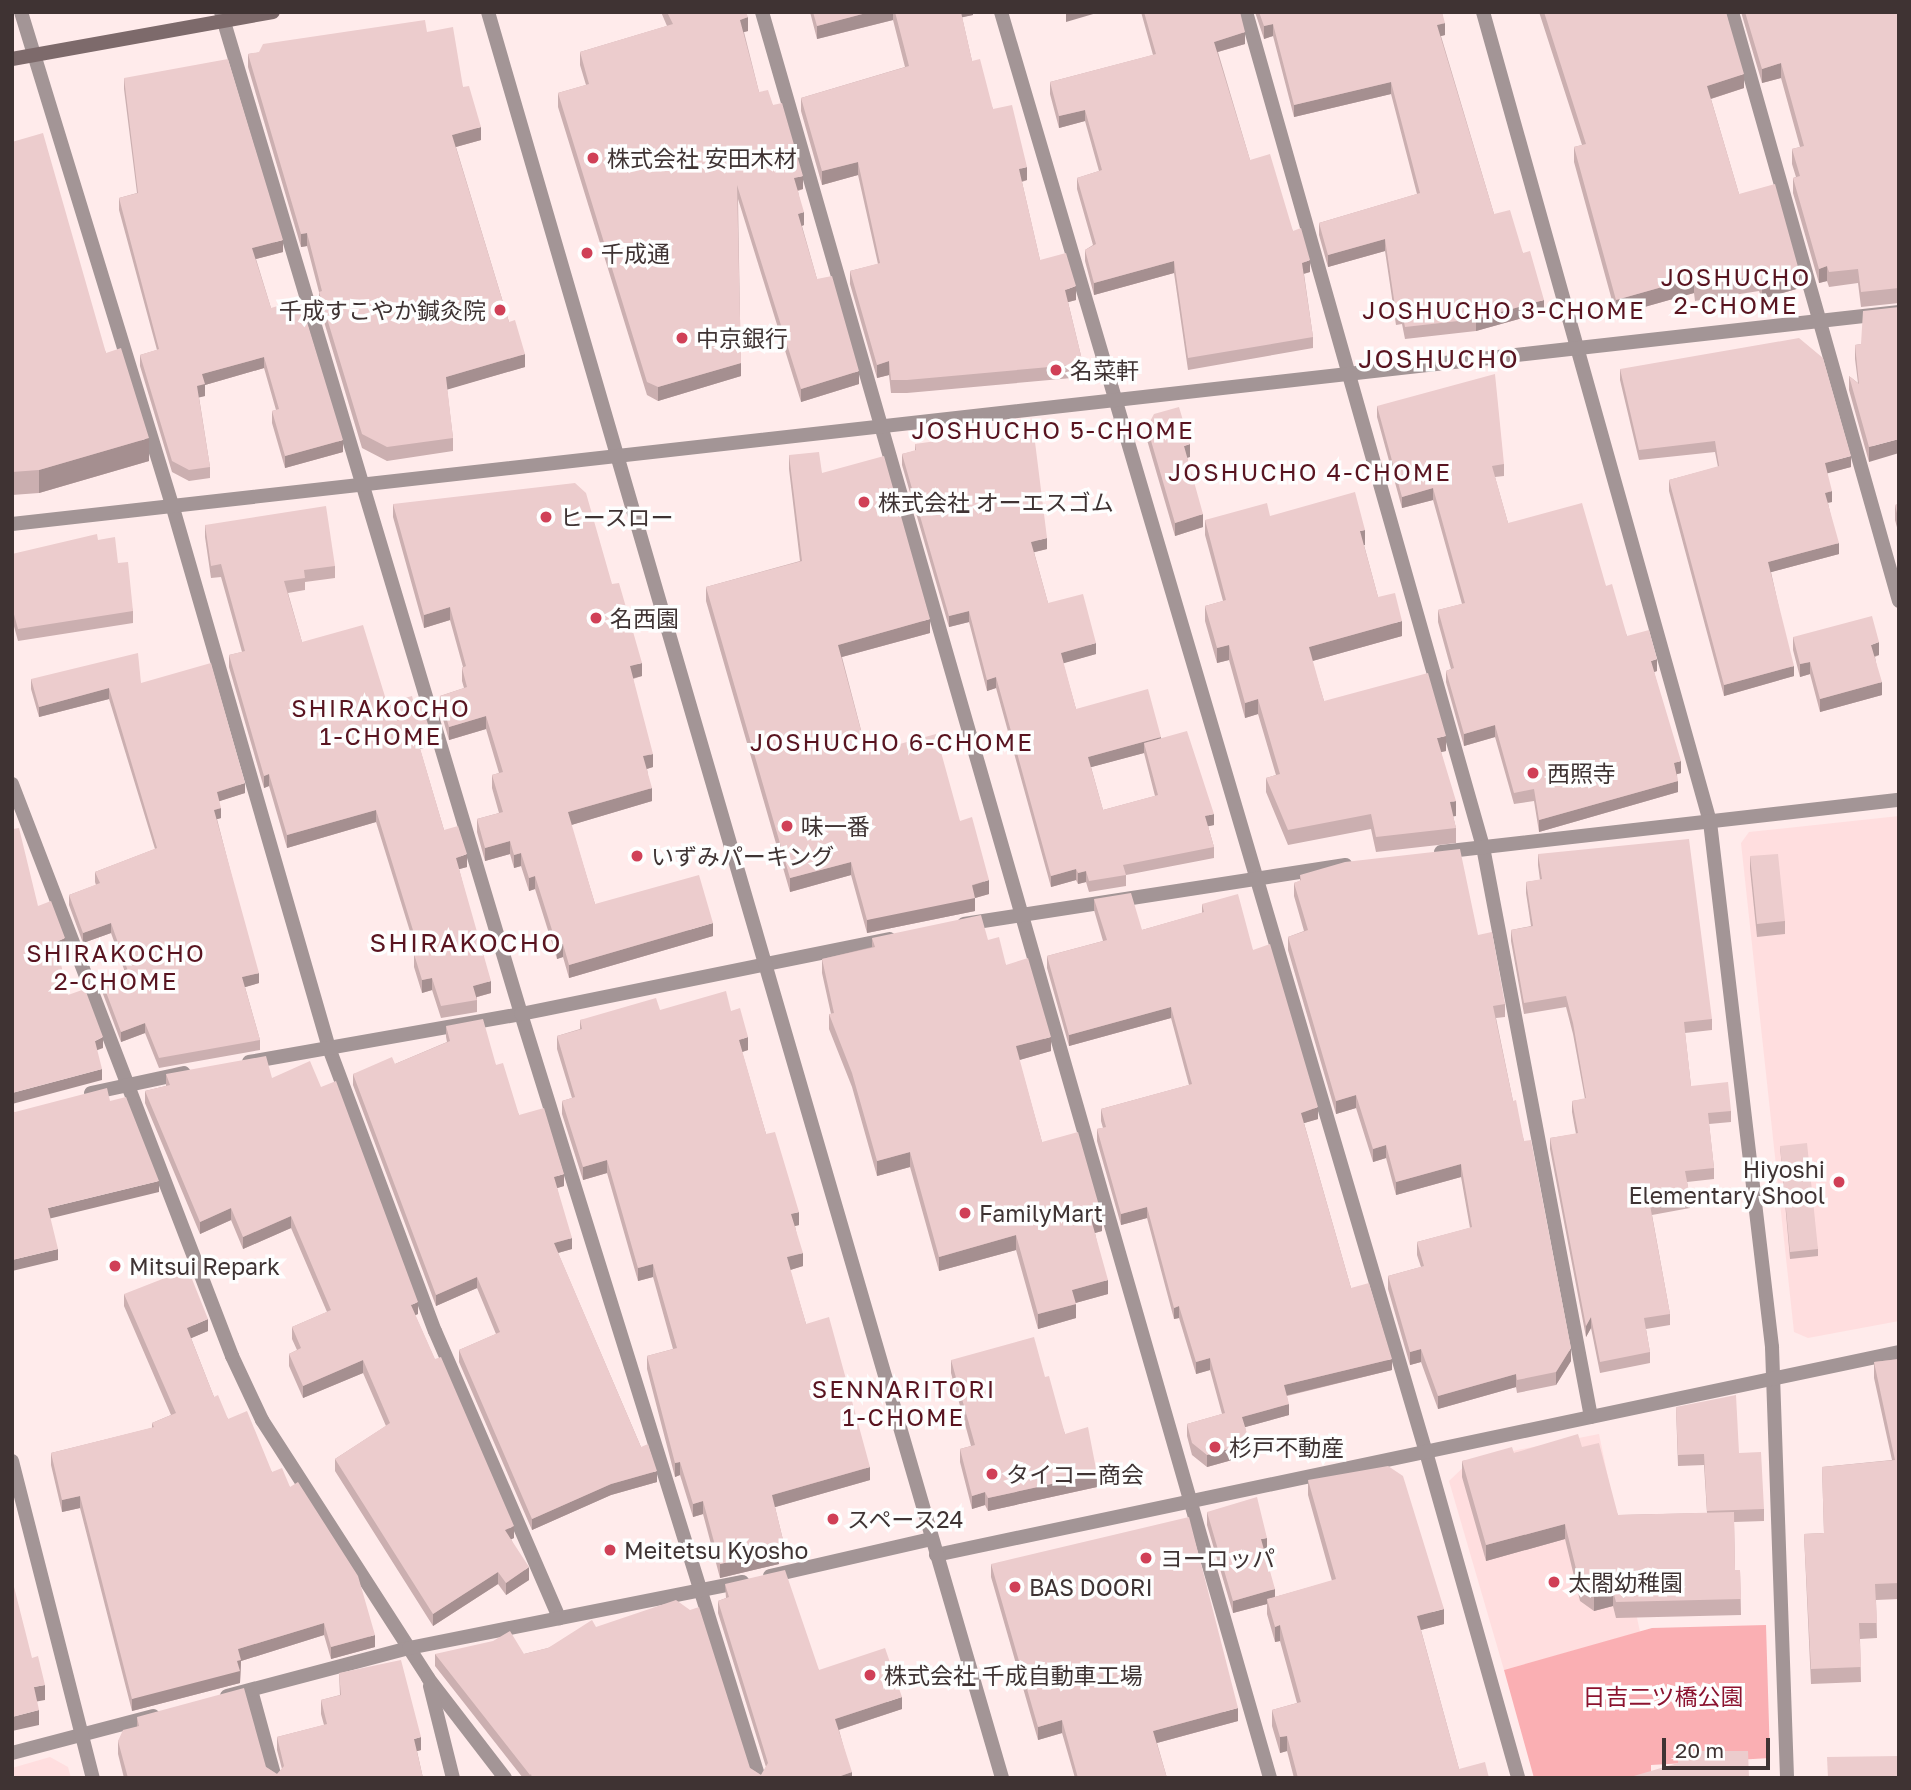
<!DOCTYPE html>
<html>
<head>
<meta charset="utf-8">
<style>
	body { margin:0 }
	#map { position:relative; width:1911px; height:1790px; overflow:hidden; background:#ffebeb; font-family:"Golos Text","Noto Sans JP",sans-serif }
	div>[style] { position:absolute }
	[style*='--x'] { left:calc(var(--x)*1px); top:calc(var(--y)*1px); width:calc(var(--w)*1px); rotate:calc(var(--a)*1deg) }
	.built>* { inset:0; background:#ffdedf }
	.green>* { inset:0; background:#faafb3 }
	.minor>* { height:14px; margin:-7px; padding:0 7px; transform-origin:7px; border-radius:7px; background:#a39596 }
	.tertiary>* { height:14px; margin:-7px; padding:0 7px; transform-origin:7px; border-radius:7px; background:#a39596 }
	.secondary>* { height:14px; margin:-7px; padding:0 7px; transform-origin:7px; border-radius:7px; background:#7d6a6b }
	.wall>* { inset:0; background:#cbafb0 }
	.shaded-wall>* { inset:0; background:#a58f90 }
	.building>* { inset:0; background:#eccccd }
	.dots>* { width:19px; height:19px; translate:-50% -50%; box-sizing:border-box; border:4px solid #fefefe; border-radius:50% }
	span { translate:-50% -50%; white-space:nowrap; text-align:center; line-height:1.15; -webkit-text-stroke:7px #fefefe; paint-order:stroke }
	.poi-label { font-size:23px; color:#3f3333 }
	.left { translate:0 -50%; text-align:left }
	.right { translate:-100% -50%; text-align:right }
	.park-label { font-size:23px; color:#8c132f }
	.neighbourhood-label { font-size:24px; color:#591420; letter-spacing:2px }
	.quarter-label { font-size:26px; color:#591420; letter-spacing:2px }
	.frame { position:absolute; inset:0; border:14px solid #3f3333; pointer-events:none }
	.scale { position:absolute; left:1662px; top:1738px; width:108px; height:32px; box-sizing:border-box; border:4px solid #3f3333; border-top:0; padding-left:9px; font-size:21px; line-height:24px; white-space:nowrap; color:#3f3333; -webkit-text-stroke:5px #fefefe; paint-order:stroke }
</style>
</head>
<body>
<div id="map">
	<div class="built">
		<i style="clip-path:polygon(1899px 816px,1899px 1321px,1808px 1338px,1794px 1332px,1741px 843px,1749px 832px)"></i>
		<i style="clip-path:polygon(1599px 1434px,1640px 1632px,1504px 1670px,1449px 1481px,1472px 1459px)"></i>
		<i style="clip-path:polygon(50px 1757px,68px 1767px,71px 1778px,12px 1778px,12px 1768px)"></i>
	</div>
	<div class="green">
		<i style="clip-path:polygon(1766px 1625px,1770px 1758px,1651px 1765px,1651px 1778px,1534px 1778px,1504px 1670px,1652px 1628px)"></i>
	</div>
	<div class="minor">
		<i style="--x:21;--y:12;--w:519;--a:72.96"></i>
		<i style="--x:173;--y:508;--w:562;--a:73.89"></i>
		<i style="--x:329;--y:1048;--w:302;--a:69.5"></i>
		<i style="--x:435;--y:1331;--w:313;--a:66.6"></i>
		<i style="--x:221;--y:12;--w:1046;--a:73.33"></i>
		<i style="--x:521;--y:1014;--w:800;--a:72.7"></i>
		<i style="--x:762;--y:12;--w:1838;--a:73.95"></i>
		<i style="--x:1001;--y:12;--w:1501;--a:73.56"></i>
		<i style="--x:1426;--y:1452;--w:339;--a:74.2"></i>
		<i style="--x:1246;--y:12;--w:868;--a:74.15"></i>
		<i style="--x:1483;--y:847;--w:580;--a:79.27"></i>
		<i style="--x:1483;--y:12;--w:841;--a:74.34"></i>
		<i style="--x:1710;--y:822;--w:529;--a:83.26"></i>
		<i style="--x:1772;--y:1347;--w:431;--a:88"></i>
		<i style="--x:1732;--y:12;--w:612;--a:74.17"></i>
		<i style="--x:12;--y:784;--w:613;--a:68.96"></i>
		<i style="--x:232;--y:1356;--w:71;--a:64.9"></i>
		<i style="--x:262;--y:1420;--w:307;--a:57.2"></i>
		<i style="--x:428;--y:1678;--w:126;--a:52.4"></i>
		<i style="--x:1441;--y:852;--w:461;--a:-6.5"></i>
		<i style="--x:964;--y:924;--w:386;--a:-8.8"></i>
		<i style="--x:249;--y:1062;--w:276;--a:-10"></i>
		<i style="--x:521;--y:1014;--w:376;--a:-11.5"></i>
		<i style="--x:91;--y:1093;--w:95;--a:-12.1"></i>
		<i style="--x:936;--y:1555;--w:984;--a:-11.9"></i>
		<i style="--x:770;--y:1576;--w:166;--a:-12.9"></i>
		<i style="--x:430;--y:1686;--w:95;--a:76"></i>
		<i style="--x:251;--y:1690;--w:91;--a:74.7"></i>
		<i style="--x:227;--y:1696;--w:188;--a:-14.8"></i>
		<i style="--x:409;--y:1648;--w:340;--a:-11.2"></i>
		<i style="--x:12;--y:1753;--w:146;--a:-14.7"></i>
	</div>
	<div class="tertiary">
		<i style="--x:488;--y:12;--w:1839;--a:73.77"></i>
		<i style="--x:12;--y:524;--w:1899;--a:-6.41"></i>
		<i style="--x:12;--y:1461;--w:327;--a:75.7"></i>
	</div>
	<div class="secondary">
		<i style="--x:12;--y:59;--w:265;--a:-10.2"></i>
	</div>
	<div class="wall">
		<i style="clip-path:polygon(661px 12px,746px 12px,748px 31px,744px 32px,759px 92px,773px 105px,803px 189px,798px 191px,804px 225px,802px 226px,817px 279px,859px 384px,801px 402px,738px 199px,741px 376px,658px 401px,647px 395px,558px 107px,558px 93px,586px 85px,580px 65px,580px 52px,667px 26px)"></i>
		<i style="clip-path:polygon(810px 12px,973px 12px,973px 15px,962px 17px,972px 61px,993px 109px,1027px 180px,1022px 182px,1040px 260px,1076px 300px,1068px 302px,1083px 364px,1083px 377px,907px 393px,891px 393px,889px 375px,877px 378px,850px 284px,850px 271px,878px 264px,858px 175px,822px 185px,801px 111px,801px 98px,905px 67px,893px 20px,817px 39px)"></i>
		<i style="clip-path:polygon(1141px 12px,1240px 12px,1245px 44px,1218px 52px,1250px 160px,1293px 231px,1310px 272px,1304px 274px,1313px 337px,1313px 348px,1188px 370px,1174px 273px,1094px 295px,1085px 261px,1085px 250px,1093px 245px,1077px 189px,1077px 178px,1099px 171px,1085px 121px,1059px 128px,1050px 94px,1050px 82px,1153px 55px)"></i>
		<i style="clip-path:polygon(1255px 12px,1442px 12px,1445px 35px,1441px 36px,1494px 214px,1523px 253px,1544px 312px,1476px 331px,1405px 339px,1402px 324px,1396px 325px,1385px 251px,1328px 267px,1319px 235px,1319px 223px,1417px 194px,1391px 94px,1294px 117px,1273px 36px,1264px 39px)"></i>
		<i style="clip-path:polygon(1539px 12px,1726px 12px,1744px 88px,1711px 99px,1739px 194px,1800px 288px,1762px 299px,1759px 291px,1695px 301px,1694px 293px,1616px 315px,1574px 162px,1574px 147px,1582px 145px)"></i>
		<i style="clip-path:polygon(1741px 12px,1899px 12px,1899px 303px,1861px 307px,1858px 283px,1829px 287px,1827px 281px,1819px 283px,1793px 193px,1793px 178px,1796px 177px,1792px 164px,1792px 149px,1800px 147px,1781px 78px,1762px 83px)"></i>
		<i style="clip-path:polygon(427px 32px,463px 87px,481px 140px,456px 147px,509px 322px,525px 367px,447px 389px,453px 438px,453px 451px,387px 461px,362px 448px,319px 305px,319px 292px,307px 246px,301px 247px,248px 67px,248px 54px)"></i>
		<i style="clip-path:polygon(124px 78px,283px 252px,256px 259px,271px 308px,343px 452px,285px 468px,272px 423px,272px 411px,276px 410px,264px 368px,205px 385px,205px 396px,199px 397px,210px 467px,210px 478px,189px 481px,172px 472px,140px 366px,140px 355px,157px 350px,119px 210px,119px 198px,137px 193px,124px 89px)"></i>
		<i style="clip-path:polygon(12px 142px,106px 353px,149px 461px,39px 493px,12px 495px)"></i>
		<i style="clip-path:polygon(1899px 307px,1869px 462px,1849px 390px,1849px 376px,1858px 383px,1855px 359px,1855px 345px,1861px 344px)"></i>
		<i style="clip-path:polygon(1620px 369px,1851px 467px,1827px 473px,1832px 502px,1828px 503px,1839px 554px,1771px 572px,1794px 676px,1724px 696px,1669px 491px,1669px 480px,1718px 467px,1715px 452px,1639px 460px,1620px 380px)"></i>
		<i style="clip-path:polygon(1377px 406px,1504px 464px,1504px 476px,1495px 477px,1508px 523px,1606px 586px,1627px 636px,1657px 671px,1654px 672px,1681px 773px,1677px 774px,1678px 792px,1539px 832px,1534px 801px,1514px 804px,1495px 737px,1464px 746px,1446px 682px,1446px 671px,1451px 669px,1438px 622px,1438px 610px,1462px 604px,1433px 500px,1402px 508px,1377px 417px)"></i>
		<i style="clip-path:polygon(1147px 427px,1190px 457px,1187px 457px,1203px 527px,1175px 536px,1147px 440px)"></i>
		<i style="clip-path:polygon(evenodd,966px 443px,1047px 549px,1034px 552px,1048px 603px,1096px 654px,1063px 663px,1076px 709px,1161px 738px,1214px 825px,1208px 826px,1214px 847px,1214px 858px,1126px 875px,1126px 886px,1089px 892px,1086px 882px,1078px 884px,1076px 880px,1051px 887px,996px 688px,987px 691px,969px 622px,949px 627px,902px 465px,902px 454px,915px 451px,915px 444px,966px 443px,1144px 753px,1155px 796px,1103px 810px,1091px 767px,1144px 753px)"></i>
		<i style="clip-path:polygon(789px 455px,822px 473px,930px 633px,842px 657px,867px 753px,960px 821px,989px 894px,975px 898px,975px 911px,867px 933px,851px 875px,790px 892px,706px 601px,706px 587px,800px 561px,789px 469px)"></i>
		<i style="clip-path:polygon(393px 504px,612px 584px,642px 676px,633px 679px,653px 767px,647px 769px,652px 801px,571px 825px,595px 904px,713px 936px,569px 978px,563px 957px,557px 959px,535px 889px,529px 891px,521px 866px,514px 868px,510px 854px,485px 861px,477px 832px,477px 819px,499px 813px,492px 788px,492px 775px,499px 773px,486px 729px,449px 740px,440px 709px,440px 696px,464px 688px,462px 681px,462px 668px,463px 667px,450px 620px,424px 628px,393px 517px)"></i>
		<i style="clip-path:polygon(1899px 504px,1899px 535px,1895px 520px,1895px 505px)"></i>
		<i style="clip-path:polygon(1270px 516px,1365px 545px,1364px 545px,1378px 597px,1402px 636px,1312px 661px,1324px 701px,1446px 751px,1441px 752px,1456px 816px,1453px 816px,1456px 828px,1456px 843px,1376px 852px,1371px 829px,1288px 845px,1266px 792px,1266px 778px,1276px 775px,1258px 714px,1245px 718px,1229px 660px,1217px 663px,1205px 621px,1205px 606px,1223px 601px,1205px 535px,1205px 520px)"></i>
		<i style="clip-path:polygon(205px 525px,335px 566px,335px 578px,305px 582px,305px 590px,288px 593px,302px 642px,387px 703px,414px 704px,431px 746px,420px 749px,444px 830px,467px 867px,459px 869px,491px 993px,477px 997px,477px 1012px,441px 1018px,432px 990px,422px 993px,414px 967px,414px 954px,417px 954px,376px 822px,287px 848px,269px 786px,264px 788px,229px 667px,229px 655px,242px 652px,221px 577px,211px 578px,205px 537px)"></i>
		<i style="clip-path:polygon(12px 554px,118px 563px,133px 611px,133px 623px,18px 641px,12px 619px)"></i>
		<i style="clip-path:polygon(1793px 637px,1879px 655px,1875px 657px,1882px 695px,1820px 712px,1810px 674px,1800px 677px,1793px 650px)"></i>
		<i style="clip-path:polygon(31px 679px,141px 683px,245px 793px,219px 801px,221px 818px,217px 819px,259px 983px,245px 987px,260px 1040px,260px 1050px,159px 1068px,145px 1033px,121px 1042px,103px 994px,103px 984px,126px 975px,111px 933px,83px 943px,69px 905px,69px 895px,96px 885px,95px 882px,95px 872px,155px 849px,109px 699px,39px 717px,31px 689px)"></i>
		<i style="clip-path:polygon(1538px 854px,1712px 1019px,1712px 1030px,1685px 1033px,1691px 1086px,1731px 1111px,1731px 1122px,1709px 1124px,1714px 1168px,1714px 1179px,1687px 1182px,1690px 1197px,1690px 1208px,1652px 1215px,1670px 1314px,1670px 1325px,1646px 1329px,1650px 1352px,1650px 1363px,1600px 1373px,1591px 1328px,1586px 1337px,1550px 1149px,1550px 1138px,1576px 1134px,1572px 1112px,1572px 1101px,1585px 1099px,1573px 1034px,1566px 1007px,1524px 1014px,1511px 941px,1511px 930px,1531px 926px,1526px 893px,1526px 882px,1540px 880px,1538px 865px)"></i>
		<i style="clip-path:polygon(1750px 856px,1785px 921px,1785px 934px,1757px 937px,1750px 869px)"></i>
		<i style="clip-path:polygon(1300px 875px,1478px 935px,1505px 1004px,1505px 1017px,1496px 1018px,1513px 1101px,1524px 1141px,1571px 1361px,1556px 1385px,1517px 1393px,1516px 1387px,1438px 1409px,1421px 1362px,1410px 1365px,1388px 1289px,1388px 1276px,1421px 1267px,1417px 1255px,1417px 1242px,1470px 1228px,1461px 1177px,1396px 1195px,1386px 1158px,1373px 1162px,1356px 1108px,1336px 1114px,1288px 950px,1288px 937px,1304px 931px,1294px 896px,1294px 883px,1300px 881px)"></i>
		<i style="clip-path:polygon(1094px 899px,1142px 930px,1202px 913px,1202px 904px,1253px 950px,1318px 1119px,1304px 1123px,1351px 1288px,1392px 1370px,1287px 1396px,1289px 1415px,1245px 1427px,1250px 1455px,1207px 1467px,1192px 1455px,1187px 1436px,1187px 1424px,1222px 1414px,1210px 1370px,1196px 1374px,1179px 1318px,1174px 1319px,1147px 1218px,1121px 1225px,1097px 1141px,1097px 1129px,1103px 1128px,1101px 1121px,1101px 1109px,1189px 1085px,1171px 1018px,1069px 1046px,1047px 968px,1047px 956px,1103px 941px,1094px 910px)"></i>
		<i style="clip-path:polygon(872px 938px,988px 940px,1006px 965px,1051px 1051px,1019px 1060px,1042px 1142px,1102px 1231px,1095px 1233px,1108px 1294px,1075px 1303px,1076px 1318px,1038px 1329px,1016px 1250px,939px 1271px,910px 1167px,877px 1176px,852px 1087px,829px 1029px,829px 1014px,831px 1014px,822px 973px,822px 959px,872px 947px)"></i>
		<i style="clip-path:polygon(660px 1010px,731px 1011px,748px 1050px,742px 1052px,766px 1134px,799px 1225px,795px 1226px,803px 1266px,790px 1270px,806px 1324px,870px 1480px,775px 1507px,784px 1544px,784px 1557px,779px 1558px,779px 1564px,720px 1578px,703px 1514px,693px 1517px,680px 1475px,675px 1477px,647px 1369px,647px 1356px,673px 1349px,653px 1277px,638px 1281px,607px 1173px,583px 1180px,562px 1114px,562px 1101px,572px 1098px,557px 1049px,557px 1036px,580px 1029px,580px 1020px)"></i>
		<i style="clip-path:polygon(446px 1026px,496px 1065px,519px 1115px,564px 1186px,557px 1188px,572px 1249px,558px 1253px,641px 1447px,657px 1482px,611px 1495px,532px 1530px,459px 1362px,459px 1350px,496px 1334px,477px 1288px,436px 1306px,353px 1085px,353px 1074px,395px 1064px,447px 1042px,446px 1037px)"></i>
		<i style="clip-path:polygon(166px 1074px,272px 1078px,418px 1314px,415px 1315px,514px 1538px,511px 1539px,529px 1580px,506px 1595px,498px 1584px,433px 1626px,335px 1471px,335px 1459px,386px 1426px,363px 1373px,303px 1398px,289px 1366px,289px 1354px,297px 1350px,292px 1339px,292px 1327px,327px 1312px,291px 1228px,243px 1249px,231px 1220px,200px 1234px,145px 1103px,145px 1091px,166px 1086px)"></i>
		<i style="clip-path:polygon(1780px 1146px,1818px 1249px,1818px 1256px,1790px 1259px)"></i>
		<i style="clip-path:polygon(124px 1294px,208px 1331px,191px 1338px,214px 1397px,228px 1419px,272px 1472px,290px 1487px,375px 1647px,331px 1659px,324px 1635px,241px 1661px,240px 1683px,132px 1711px,80px 1508px,62px 1512px,51px 1465px,51px 1453px,152px 1428px,152px 1423px,171px 1415px,124px 1306px)"></i>
		<i style="clip-path:polygon(1899px 1359px,1899px 1599px,1876px 1600px,1877px 1638px,1860px 1639px,1861px 1682px,1811px 1684px,1804px 1534px,1824px 1533px,1822px 1467px,1892px 1460px,1874px 1378px,1874px 1362px)"></i>
		<i style="clip-path:polygon(951px 1360px,1045px 1377px,1065px 1434px,1097px 1487px,988px 1511px,985px 1505px,972px 1509px,960px 1462px,960px 1449px,971px 1446px,951px 1373px)"></i>
		<i style="clip-path:polygon(1676px 1407px,1739px 1453px,1764px 1509px,1764px 1521px,1734px 1522px,1735px 1570px,1740px 1570px,1741px 1615px,1616px 1618px,1613px 1606px,1594px 1611px,1580px 1601px,1565px 1539px,1486px 1561px,1462px 1477px,1462px 1461px,1514px 1453px,1582px 1447px,1618px 1515px,1707px 1513px,1704px 1465px,1678px 1466px)"></i>
		<i style="clip-path:polygon(1308px 1480px,1444px 1624px,1421px 1630px,1459px 1769px,1489px 1778px,1294px 1778px,1287px 1751px,1280px 1753px,1272px 1726px,1272px 1710px,1297px 1703px,1280px 1641px,1275px 1642px,1267px 1614px,1267px 1604px,1233px 1613px,1207px 1525px,1207px 1512px,1267px 1551px,1265px 1551px,1275px 1597px,1332px 1581px,1308px 1495px)"></i>
		<i style="clip-path:polygon(991px 1564px,1238px 1721px,1157px 1743px,1167px 1778px,1075px 1778px,1062px 1733px,1038px 1740px,991px 1577px)"></i>
		<i style="clip-path:polygon(725px 1584px,819px 1670px,902px 1709px,839px 1730px,852px 1778px,523px 1778px,435px 1666px,435px 1654px,524px 1654px,548px 1648px,596px 1627px,750px 1768px,761px 1775px,766px 1767px,718px 1613px,718px 1601px,726px 1598px)"></i>
		<i style="clip-path:polygon(339px 1673px,421px 1750px,417px 1751px,423px 1778px,124px 1778px,118px 1754px,118px 1741px,137px 1727px,137px 1717px,266px 1767px,277px 1774px,282px 1769px,277px 1750px,277px 1737px,324px 1725px,321px 1714px,321px 1700px,340px 1695px)"></i>
	</div>
	<div class="shaded-wall">
		<i style="clip-path:polygon(870px 12px,893px 12px,893px 20px,817px 39px,817px 26px)"></i>
		<i style="clip-path:polygon(959px 12px,973px 12px,973px 15px,959px 18px)"></i>
		<i style="clip-path:polygon(1066px 12px,1100px 12px,1066px 22px)"></i>
		<i style="clip-path:polygon(748px 17px,748px 31px,740px 33px,740px 20px)"></i>
		<i style="clip-path:polygon(1445px 23px,1445px 35px,1437px 37px,1437px 25px)"></i>
		<i style="clip-path:polygon(1273px 24px,1273px 36px,1264px 39px,1264px 26px)"></i>
		<i style="clip-path:polygon(1245px 32px,1245px 44px,1214px 53px,1214px 42px)"></i>
		<i style="clip-path:polygon(1781px 63px,1781px 78px,1762px 83px,1762px 69px)"></i>
		<i style="clip-path:polygon(1744px 74px,1744px 88px,1707px 100px,1707px 86px)"></i>
		<i style="clip-path:polygon(1391px 82px,1391px 94px,1294px 117px,1294px 105px)"></i>
		<i style="clip-path:polygon(1085px 110px,1085px 121px,1059px 128px,1059px 116px)"></i>
		<i style="clip-path:polygon(481px 127px,481px 140px,452px 148px,452px 135px)"></i>
		<i style="clip-path:polygon(858px 162px,858px 175px,822px 185px,822px 171px)"></i>
		<i style="clip-path:polygon(1027px 167px,1027px 180px,1019px 182px,1019px 169px)"></i>
		<i style="clip-path:polygon(803px 176px,803px 189px,794px 191px,794px 178px)"></i>
		<i style="clip-path:polygon(804px 212px,804px 225px,798px 227px,798px 214px)"></i>
		<i style="clip-path:polygon(307px 233px,307px 246px,301px 247px,301px 234px)"></i>
		<i style="clip-path:polygon(1385px 239px,1385px 251px,1328px 267px,1328px 255px)"></i>
		<i style="clip-path:polygon(283px 240px,283px 252px,252px 260px,252px 248px)"></i>
		<i style="clip-path:polygon(1310px 260px,1310px 272px,1302px 274px,1302px 263px)"></i>
		<i style="clip-path:polygon(1174px 261px,1174px 273px,1094px 295px,1094px 283px)"></i>
		<i style="clip-path:polygon(1827px 266px,1827px 281px,1819px 283px,1819px 269px)"></i>
		<i style="clip-path:polygon(1800px 274px,1800px 288px,1762px 299px,1762px 284px)"></i>
		<i style="clip-path:polygon(1694px 278px,1694px 293px,1616px 315px,1616px 300px)"></i>
		<i style="clip-path:polygon(1076px 286px,1076px 300px,1065px 303px,1065px 290px)"></i>
		<i style="clip-path:polygon(1544px 300px,1544px 312px,1476px 331px,1476px 319px)"></i>
		<i style="clip-path:polygon(525px 354px,525px 367px,446px 390px,446px 377px)"></i>
		<i style="clip-path:polygon(264px 357px,264px 368px,205px 385px,205px 396px,197px 398px,197px 386px,202px 374px)"></i>
		<i style="clip-path:polygon(889px 361px,889px 375px,877px 378px,877px 365px)"></i>
		<i style="clip-path:polygon(741px 363px,741px 376px,658px 401px,658px 387px)"></i>
		<i style="clip-path:polygon(859px 371px,859px 384px,801px 402px,801px 389px)"></i>
		<i style="clip-path:polygon(149px 438px,149px 461px,39px 493px,39px 470px)"></i>
		<i style="clip-path:polygon(1899px 439px,1899px 453px,1869px 462px,1869px 447px)"></i>
		<i style="clip-path:polygon(343px 440px,343px 452px,285px 468px,285px 456px)"></i>
		<i style="clip-path:polygon(1190px 444px,1190px 457px,1184px 459px,1184px 446px)"></i>
		<i style="clip-path:polygon(1851px 456px,1851px 467px,1825px 474px,1825px 463px)"></i>
		<i style="clip-path:polygon(1433px 488px,1433px 500px,1402px 508px,1402px 497px)"></i>
		<i style="clip-path:polygon(1832px 491px,1832px 502px,1825px 503px,1825px 493px)"></i>
		<i style="clip-path:polygon(1203px 514px,1203px 527px,1175px 536px,1175px 523px)"></i>
		<i style="clip-path:polygon(1365px 530px,1365px 545px,1360px 546px,1360px 531px)"></i>
		<i style="clip-path:polygon(1047px 538px,1047px 549px,1031px 553px,1031px 542px)"></i>
		<i style="clip-path:polygon(1839px 543px,1839px 554px,1768px 573px,1768px 562px)"></i>
		<i style="clip-path:polygon(450px 607px,450px 620px,424px 628px,424px 615px)"></i>
		<i style="clip-path:polygon(969px 611px,969px 622px,949px 627px,949px 616px)"></i>
		<i style="clip-path:polygon(930px 619px,930px 633px,838px 658px,838px 645px)"></i>
		<i style="clip-path:polygon(1402px 621px,1402px 636px,1309px 662px,1309px 647px)"></i>
		<i style="clip-path:polygon(1879px 642px,1879px 655px,1871px 657px,1871px 645px)"></i>
		<i style="clip-path:polygon(1096px 643px,1096px 654px,1061px 664px,1061px 653px)"></i>
		<i style="clip-path:polygon(1229px 645px,1229px 660px,1217px 663px,1217px 648px)"></i>
		<i style="clip-path:polygon(1657px 659px,1657px 671px,1651px 673px,1651px 661px)"></i>
		<i style="clip-path:polygon(1810px 662px,1810px 674px,1800px 677px,1800px 664px)"></i>
		<i style="clip-path:polygon(642px 663px,642px 676px,630px 679px,630px 666px)"></i>
		<i style="clip-path:polygon(1794px 666px,1794px 676px,1724px 696px,1724px 685px)"></i>
		<i style="clip-path:polygon(996px 677px,996px 688px,987px 691px,987px 680px)"></i>
		<i style="clip-path:polygon(1882px 682px,1882px 695px,1820px 712px,1820px 699px)"></i>
		<i style="clip-path:polygon(109px 688px,109px 699px,39px 717px,39px 707px)"></i>
		<i style="clip-path:polygon(1258px 699px,1258px 714px,1245px 718px,1245px 703px)"></i>
		<i style="clip-path:polygon(486px 716px,486px 729px,449px 740px,449px 727px)"></i>
		<i style="clip-path:polygon(1495px 725px,1495px 737px,1464px 746px,1464px 734px)"></i>
		<i style="clip-path:polygon(431px 734px,431px 746px,417px 750px,417px 738px)"></i>
		<i style="clip-path:polygon(1446px 736px,1446px 751px,1437px 753px,1437px 738px)"></i>
		<i style="clip-path:polygon(1161px 737px,1161px 748px,1144px 743px,1144px 753px,1088px 768px,1088px 757px)"></i>
		<i style="clip-path:polygon(653px 754px,653px 767px,643px 770px,643px 756px)"></i>
		<i style="clip-path:polygon(1681px 761px,1681px 773px,1674px 775px,1674px 763px)"></i>
		<i style="clip-path:polygon(269px 774px,269px 786px,264px 788px,264px 776px)"></i>
		<i style="clip-path:polygon(1678px 781px,1678px 792px,1539px 832px,1539px 820px)"></i>
		<i style="clip-path:polygon(245px 783px,245px 793px,217px 802px,217px 792px)"></i>
		<i style="clip-path:polygon(652px 788px,652px 801px,568px 826px,568px 812px)"></i>
		<i style="clip-path:polygon(1456px 801px,1456px 816px,1450px 817px,1450px 802px)"></i>
		<i style="clip-path:polygon(221px 808px,221px 818px,214px 820px,214px 810px)"></i>
		<i style="clip-path:polygon(376px 810px,376px 822px,287px 848px,287px 835px)"></i>
		<i style="clip-path:polygon(1214px 814px,1214px 825px,1205px 827px,1205px 816px)"></i>
		<i style="clip-path:polygon(510px 841px,510px 854px,485px 861px,485px 848px)"></i>
		<i style="clip-path:polygon(521px 853px,521px 866px,514px 868px,514px 855px)"></i>
		<i style="clip-path:polygon(467px 854px,467px 867px,456px 870px,456px 858px)"></i>
		<i style="clip-path:polygon(851px 862px,851px 875px,790px 892px,790px 878px)"></i>
		<i style="clip-path:polygon(1076px 869px,1076px 880px,1051px 887px,1051px 876px)"></i>
		<i style="clip-path:polygon(1086px 871px,1086px 882px,1078px 884px,1078px 873px)"></i>
		<i style="clip-path:polygon(535px 876px,535px 889px,529px 891px,529px 878px)"></i>
		<i style="clip-path:polygon(989px 880px,989px 894px,975px 898px,975px 911px,867px 933px,867px 920px)"></i>
		<i style="clip-path:polygon(111px 923px,111px 933px,83px 943px,83px 933px)"></i>
		<i style="clip-path:polygon(713px 923px,713px 936px,569px 978px,569px 965px)"></i>
		<i style="clip-path:polygon(65px 938px,65px 949px,56px 953px,56px 942px)"></i>
		<i style="clip-path:polygon(563px 944px,563px 957px,557px 959px,557px 946px)"></i>
		<i style="clip-path:polygon(259px 973px,259px 983px,242px 988px,242px 977px)"></i>
		<i style="clip-path:polygon(432px 978px,432px 990px,422px 993px,422px 980px)"></i>
		<i style="clip-path:polygon(491px 981px,491px 993px,473px 998px,473px 986px)"></i>
		<i style="clip-path:polygon(1171px 1007px,1171px 1018px,1069px 1046px,1069px 1035px)"></i>
		<i style="clip-path:polygon(145px 1023px,145px 1033px,121px 1042px,121px 1032px)"></i>
		<i style="clip-path:polygon(103px 1037px,103px 1048px,95px 1051px,95px 1041px)"></i>
		<i style="clip-path:polygon(748px 1037px,748px 1050px,739px 1053px,739px 1040px)"></i>
		<i style="clip-path:polygon(1051px 1037px,1051px 1051px,1016px 1061px,1016px 1046px)"></i>
		<i style="clip-path:polygon(102px 1069px,102px 1080px,12px 1104px,12px 1093px)"></i>
		<i style="clip-path:polygon(1356px 1095px,1356px 1108px,1336px 1114px,1336px 1101px)"></i>
		<i style="clip-path:polygon(1318px 1107px,1318px 1119px,1301px 1124px,1301px 1113px)"></i>
		<i style="clip-path:polygon(1386px 1145px,1386px 1158px,1373px 1162px,1373px 1149px)"></i>
		<i style="clip-path:polygon(910px 1152px,910px 1167px,877px 1176px,877px 1161px)"></i>
		<i style="clip-path:polygon(607px 1160px,607px 1173px,583px 1180px,583px 1167px)"></i>
		<i style="clip-path:polygon(1461px 1164px,1461px 1177px,1396px 1195px,1396px 1182px)"></i>
		<i style="clip-path:polygon(564px 1174px,564px 1186px,554px 1189px,554px 1177px)"></i>
		<i style="clip-path:polygon(159px 1181px,159px 1192px,48px 1219px,48px 1208px)"></i>
		<i style="clip-path:polygon(1147px 1207px,1147px 1218px,1121px 1225px,1121px 1214px)"></i>
		<i style="clip-path:polygon(231px 1208px,231px 1220px,200px 1234px,200px 1222px)"></i>
		<i style="clip-path:polygon(799px 1212px,799px 1225px,791px 1227px,791px 1214px)"></i>
		<i style="clip-path:polygon(291px 1216px,291px 1228px,243px 1249px,243px 1237px)"></i>
		<i style="clip-path:polygon(1102px 1216px,1102px 1231px,1091px 1234px,1091px 1219px)"></i>
		<i style="clip-path:polygon(1016px 1235px,1016px 1250px,939px 1271px,939px 1257px)"></i>
		<i style="clip-path:polygon(572px 1238px,572px 1249px,554px 1254px,554px 1243px)"></i>
		<i style="clip-path:polygon(58px 1249px,58px 1260px,12px 1271px,12px 1260px)"></i>
		<i style="clip-path:polygon(803px 1253px,803px 1266px,787px 1271px,787px 1257px)"></i>
		<i style="clip-path:polygon(653px 1264px,653px 1277px,638px 1281px,638px 1268px)"></i>
		<i style="clip-path:polygon(477px 1277px,477px 1288px,436px 1306px,436px 1295px)"></i>
		<i style="clip-path:polygon(1108px 1280px,1108px 1294px,1072px 1304px,1072px 1290px)"></i>
		<i style="clip-path:polygon(418px 1302px,418px 1314px,411px 1317px,411px 1305px)"></i>
		<i style="clip-path:polygon(1076px 1304px,1076px 1318px,1038px 1329px,1038px 1314px)"></i>
		<i style="clip-path:polygon(1179px 1306px,1179px 1318px,1174px 1319px,1174px 1308px)"></i>
		<i style="clip-path:polygon(1591px 1317px,1591px 1328px,1586px 1337px,1586px 1326px)"></i>
		<i style="clip-path:polygon(208px 1319px,208px 1331px,187px 1340px,187px 1328px)"></i>
		<i style="clip-path:polygon(1571px 1348px,1571px 1361px,1556px 1385px,1556px 1372px)"></i>
		<i style="clip-path:polygon(1421px 1349px,1421px 1362px,1410px 1365px,1410px 1352px)"></i>
		<i style="clip-path:polygon(1210px 1358px,1210px 1370px,1196px 1374px,1196px 1362px)"></i>
		<i style="clip-path:polygon(1392px 1359px,1392px 1370px,1284px 1396px,1284px 1385px)"></i>
		<i style="clip-path:polygon(363px 1360px,363px 1373px,303px 1398px,303px 1386px)"></i>
		<i style="clip-path:polygon(1516px 1374px,1516px 1387px,1438px 1409px,1438px 1396px)"></i>
		<i style="clip-path:polygon(1289px 1404px,1289px 1415px,1242px 1428px,1242px 1417px)"></i>
		<i style="clip-path:polygon(1250px 1443px,1250px 1455px,1207px 1467px,1207px 1455px)"></i>
		<i style="clip-path:polygon(680px 1462px,680px 1475px,675px 1477px,675px 1463px)"></i>
		<i style="clip-path:polygon(870px 1467px,870px 1480px,772px 1508px,772px 1495px)"></i>
		<i style="clip-path:polygon(657px 1471px,657px 1482px,611px 1495px,532px 1530px,532px 1519px,611px 1484px)"></i>
		<i style="clip-path:polygon(1097px 1474px,1097px 1487px,988px 1511px,988px 1498px)"></i>
		<i style="clip-path:polygon(985px 1492px,985px 1505px,972px 1509px,972px 1496px)"></i>
		<i style="clip-path:polygon(80px 1496px,80px 1508px,62px 1512px,62px 1500px)"></i>
		<i style="clip-path:polygon(703px 1501px,703px 1514px,693px 1517px,693px 1504px)"></i>
		<i style="clip-path:polygon(1565px 1524px,1565px 1539px,1486px 1561px,1486px 1545px)"></i>
		<i style="clip-path:polygon(514px 1526px,514px 1538px,505px 1542px,505px 1530px)"></i>
		<i style="clip-path:polygon(1267px 1538px,1267px 1551px,1261px 1552px,1261px 1539px)"></i>
		<i style="clip-path:polygon(779px 1551px,779px 1564px,720px 1578px,720px 1564px)"></i>
		<i style="clip-path:polygon(529px 1567px,529px 1580px,506px 1595px,506px 1583px)"></i>
		<i style="clip-path:polygon(498px 1572px,498px 1584px,433px 1626px,433px 1614px)"></i>
		<i style="clip-path:polygon(1275px 1589px,1275px 1602px,1267px 1599px,1267px 1604px,1233px 1613px,1233px 1601px)"></i>
		<i style="clip-path:polygon(1613px 1591px,1613px 1606px,1594px 1611px,1594px 1596px)"></i>
		<i style="clip-path:polygon(1444px 1609px,1444px 1624px,1417px 1631px,1417px 1616px)"></i>
		<i style="clip-path:polygon(324px 1623px,324px 1635px,241px 1661px,240px 1683px,132px 1711px,132px 1699px,238px 1649px)"></i>
		<i style="clip-path:polygon(1280px 1625px,1280px 1641px,1275px 1642px,1275px 1627px)"></i>
		<i style="clip-path:polygon(375px 1635px,375px 1647px,331px 1659px,331px 1647px)"></i>
		<i style="clip-path:polygon(45px 1685px,45px 1700px,34px 1702px,34px 1687px)"></i>
		<i style="clip-path:polygon(902px 1697px,902px 1709px,835px 1731px,835px 1719px)"></i>
		<i style="clip-path:polygon(1238px 1708px,1238px 1721px,1153px 1744px,1153px 1731px)"></i>
		<i style="clip-path:polygon(39px 1710px,39px 1725px,12px 1731px,12px 1717px)"></i>
		<i style="clip-path:polygon(1062px 1720px,1062px 1733px,1038px 1740px,1038px 1727px)"></i>
		<i style="clip-path:polygon(1287px 1736px,1287px 1751px,1280px 1753px,1280px 1737px)"></i>
		<i style="clip-path:polygon(421px 1737px,421px 1750px,414px 1752px,414px 1739px)"></i>
		<i style="clip-path:polygon(852px 1772px,852px 1778px,835px 1778px)"></i>
	</div>
	<div class="building">
		<i style="clip-path:polygon(667px 12px,746px 12px,748px 17px,740px 20px,759px 92px,768px 90px,773px 105px,782px 103px,803px 176px,794px 178px,804px 212px,798px 214px,817px 279px,832px 276px,859px 371px,801px 389px,737px 185px,741px 363px,658px 387px,647px 382px,558px 93px,589px 84px,580px 52px,673px 24px)"></i>
		<i style="clip-path:polygon(813px 12px,870px 12px,817px 26px)"></i>
		<i style="clip-path:polygon(895px 12px,961px 12px,972px 61px,980px 59px,993px 109px,1012px 105px,1027px 167px,1019px 169px,1040px 260px,1066px 253px,1076px 286px,1065px 290px,1083px 364px,907px 380px,891px 380px,889px 361px,877px 365px,850px 271px,880px 263px,858px 162px,822px 171px,801px 98px,909px 66px)"></i>
		<i style="clip-path:polygon(1144px 12px,1240px 12px,1245px 32px,1214px 42px,1250px 160px,1270px 154px,1293px 231px,1301px 228px,1310px 260px,1302px 263px,1313px 337px,1188px 358px,1174px 261px,1094px 283px,1085px 250px,1096px 244px,1077px 178px,1102px 170px,1085px 110px,1059px 116px,1050px 82px,1156px 54px)"></i>
		<i style="clip-path:polygon(1259px 12px,1442px 12px,1445px 23px,1437px 25px,1494px 214px,1510px 210px,1523px 253px,1530px 251px,1544px 300px,1476px 319px,1405px 327px,1402px 312px,1396px 313px,1385px 239px,1328px 255px,1319px 223px,1420px 193px,1391px 82px,1294px 105px,1273px 24px,1264px 26px)"></i>
		<i style="clip-path:polygon(1544px 12px,1726px 12px,1744px 74px,1707px 86px,1739px 194px,1775px 184px,1800px 274px,1762px 284px,1759px 276px,1695px 286px,1694px 278px,1616px 300px,1574px 147px,1586px 144px)"></i>
		<i style="clip-path:polygon(1745px 12px,1899px 12px,1899px 288px,1861px 292px,1858px 269px,1829px 272px,1827px 266px,1819px 269px,1793px 178px,1800px 176px,1792px 149px,1804px 146px,1781px 63px,1762px 69px)"></i>
		<i style="clip-path:polygon(425px 20px,427px 32px,453px 27px,463px 87px,469px 86px,481px 127px,452px 135px,509px 322px,515px 320px,525px 354px,446px 377px,453px 438px,387px 447px,362px 434px,319px 292px,322px 291px,307px 233px,301px 234px,248px 54px,259px 52px,263px 44px)"></i>
		<i style="clip-path:polygon(228px 59px,283px 240px,252px 248px,271px 308px,300px 299px,343px 440px,285px 456px,272px 411px,279px 409px,264px 357px,202px 374px,205px 384px,197px 386px,210px 467px,189px 470px,172px 461px,140px 355px,159px 349px,119px 198px,138px 193px,124px 78px)"></i>
		<i style="clip-path:polygon(43px 133px,106px 353px,121px 348px,149px 438px,39px 470px,12px 472px,12px 142px)"></i>
		<i style="clip-path:polygon(1899px 307px,1899px 439px,1869px 447px,1849px 376px,1859px 384px,1855px 345px,1861px 344px,1863px 311px)"></i>
		<i style="clip-path:polygon(1799px 338px,1823px 358px,1851px 456px,1825px 463px,1832px 491px,1825px 493px,1839px 543px,1768px 562px,1794px 666px,1724px 685px,1669px 480px,1719px 466px,1715px 441px,1639px 450px,1620px 369px)"></i>
		<i style="clip-path:polygon(1495px 374px,1504px 464px,1492px 466px,1508px 523px,1582px 503px,1606px 586px,1612px 584px,1627px 636px,1649px 630px,1657px 659px,1651px 661px,1681px 761px,1674px 763px,1678px 781px,1539px 820px,1534px 789px,1514px 793px,1495px 725px,1464px 734px,1446px 671px,1454px 668px,1438px 610px,1465px 603px,1433px 488px,1402px 497px,1377px 406px)"></i>
		<i style="clip-path:polygon(1179px 407px,1190px 444px,1184px 446px,1203px 514px,1175px 523px,1147px 427px,1154px 414px)"></i>
		<i style="clip-path:polygon(1034px 434px,1047px 538px,1031px 542px,1048px 603px,1083px 594px,1096px 643px,1061px 653px,1076px 709px,1148px 689px,1161px 737px,1088px 757px,1103px 810px,1158px 795px,1144px 743px,1187px 731px,1214px 814px,1205px 816px,1214px 847px,1123px 865px,1126px 875px,1089px 881px,1086px 871px,1078px 873px,1076px 869px,1051px 876px,996px 677px,987px 680px,969px 611px,949px 616px,902px 454px,916px 450px,915px 444px,965px 437px,966px 443px)"></i>
		<i style="clip-path:polygon(819px 452px,822px 473px,884px 456px,930px 619px,838px 645px,867px 753px,936px 734px,960px 821px,972px 817px,989px 880px,972px 885px,975px 898px,867px 920px,851px 862px,790px 878px,706px 587px,802px 561px,789px 455px)"></i>
		<i style="clip-path:polygon(575px 483px,586px 493px,612px 584px,619px 583px,642px 663px,630px 666px,653px 754px,643px 756px,652px 788px,568px 812px,595px 904px,699px 875px,713px 923px,569px 965px,563px 944px,557px 946px,535px 876px,529px 878px,521px 853px,514px 855px,510px 841px,485px 848px,477px 819px,503px 812px,492px 775px,503px 772px,486px 716px,449px 727px,440px 696px,467px 687px,462px 668px,466px 666px,450px 607px,424px 615px,393px 504px)"></i>
		<i style="clip-path:polygon(1355px 492px,1365px 530px,1360px 531px,1378px 597px,1395px 593px,1402px 621px,1309px 647px,1324px 701px,1428px 673px,1446px 736px,1437px 738px,1456px 801px,1450px 802px,1456px 828px,1376px 837px,1371px 814px,1288px 830px,1266px 778px,1280px 774px,1258px 699px,1245px 703px,1229px 645px,1217px 648px,1205px 606px,1226px 600px,1205px 520px,1267px 503px,1270px 516px)"></i>
		<i style="clip-path:polygon(1899px 504px,1899px 521px,1895px 505px)"></i>
		<i style="clip-path:polygon(326px 506px,335px 566px,304px 570px,305px 578px,284px 581px,302px 642px,363px 625px,387px 703px,412px 696px,414px 704px,421px 702px,431px 734px,417px 738px,444px 830px,458px 826px,467px 854px,456px 858px,491px 981px,473px 986px,477px 1000px,441px 1006px,432px 978px,422px 980px,414px 954px,420px 953px,376px 810px,287px 835px,269px 774px,264px 776px,229px 655px,245px 651px,221px 564px,211px 566px,205px 525px)"></i>
		<i style="clip-path:polygon(97px 534px,98px 540px,115px 537px,118px 563px,128px 562px,133px 611px,18px 629px,12px 607px,12px 554px)"></i>
		<i style="clip-path:polygon(1872px 616px,1879px 642px,1871px 645px,1882px 682px,1820px 699px,1810px 662px,1800px 664px,1793px 637px)"></i>
		<i style="clip-path:polygon(138px 653px,141px 683px,211px 663px,245px 783px,217px 792px,221px 808px,214px 810px,259px 973px,242px 977px,260px 1040px,159px 1058px,145px 1023px,121px 1032px,103px 984px,129px 974px,111px 923px,83px 933px,69px 895px,100px 883px,95px 872px,157px 848px,109px 688px,39px 707px,31px 679px)"></i>
		<i style="clip-path:polygon(12px 826px,13px 829px,19px 828px,38px 906px,51px 901px,65px 938px,56px 942px,68px 995px,85px 989px,103px 1037px,95px 1041px,102px 1069px,12px 1093px)"></i>
		<i style="clip-path:polygon(1689px 839px,1712px 1019px,1684px 1022px,1691px 1086px,1728px 1082px,1731px 1111px,1708px 1113px,1714px 1168px,1685px 1171px,1690px 1197px,1650px 1205px,1670px 1314px,1644px 1318px,1650px 1352px,1600px 1362px,1591px 1317px,1586px 1326px,1550px 1138px,1578px 1133px,1572px 1101px,1586px 1098px,1573px 1023px,1566px 996px,1524px 1003px,1511px 930px,1533px 926px,1526px 882px,1542px 879px,1538px 854px)"></i>
		<i style="clip-path:polygon(1460px 849px,1478px 935px,1492px 932px,1505px 1004px,1493px 1006px,1513px 1101px,1516px 1100px,1524px 1141px,1531px 1140px,1571px 1348px,1556px 1372px,1517px 1380px,1516px 1374px,1438px 1396px,1421px 1349px,1410px 1352px,1388px 1276px,1424px 1266px,1417px 1242px,1472px 1227px,1461px 1164px,1396px 1182px,1386px 1145px,1373px 1149px,1356px 1095px,1336px 1101px,1288px 937px,1308px 930px,1294px 883px,1301px 880px,1300px 875px,1345px 862px)"></i>
		<i style="clip-path:polygon(1778px 854px,1785px 921px,1757px 924px,1750px 856px)"></i>
		<i style="clip-path:polygon(1131px 893px,1142px 930px,1204px 912px,1202px 904px,1238px 894px,1253px 950px,1270px 944px,1318px 1107px,1301px 1113px,1351px 1288px,1369px 1283px,1392px 1359px,1284px 1385px,1289px 1404px,1242px 1417px,1250px 1443px,1207px 1455px,1192px 1443px,1187px 1424px,1225px 1413px,1210px 1358px,1196px 1362px,1179px 1306px,1174px 1308px,1147px 1207px,1121px 1214px,1097px 1129px,1106px 1127px,1101px 1109px,1192px 1084px,1171px 1007px,1069px 1035px,1047px 956px,1107px 940px,1094px 899px)"></i>
		<i style="clip-path:polygon(981px 915px,988px 940px,999px 937px,1006px 965px,1028px 958px,1051px 1037px,1016px 1046px,1042px 1142px,1078px 1132px,1102px 1216px,1091px 1219px,1108px 1280px,1072px 1290px,1076px 1304px,1038px 1314px,1016px 1235px,939px 1257px,910px 1152px,877px 1161px,852px 1073px,829px 1014px,834px 1013px,822px 959px,875px 947px,872px 938px)"></i>
		<i style="clip-path:polygon(726px 991px,731px 1011px,740px 1008px,748px 1037px,739px 1040px,766px 1134px,775px 1132px,799px 1212px,791px 1214px,803px 1253px,787px 1257px,806px 1324px,829px 1317px,870px 1467px,772px 1495px,784px 1544px,777px 1545px,779px 1551px,720px 1564px,703px 1501px,693px 1504px,680px 1462px,675px 1463px,647px 1356px,677px 1348px,653px 1264px,638px 1268px,607px 1160px,583px 1167px,562px 1101px,575px 1097px,557px 1036px,582px 1029px,580px 1020px,656px 998px,660px 1010px)"></i>
		<i style="clip-path:polygon(483px 1019px,496px 1065px,503px 1063px,519px 1115px,544px 1108px,564px 1174px,554px 1177px,572px 1238px,554px 1243px,641px 1447px,648px 1444px,657px 1471px,611px 1484px,532px 1519px,459px 1350px,500px 1332px,477px 1277px,436px 1295px,353px 1074px,392px 1057px,395px 1064px,450px 1041px,446px 1026px)"></i>
		<i style="clip-path:polygon(266px 1056px,272px 1078px,310px 1061px,321px 1087px,336px 1081px,418px 1302px,411px 1305px,435px 1359px,441px 1357px,514px 1526px,505px 1530px,529px 1567px,506px 1583px,498px 1572px,433px 1614px,335px 1459px,390px 1423px,363px 1360px,303px 1386px,289px 1354px,301px 1348px,292px 1327px,331px 1310px,291px 1216px,243px 1237px,231px 1208px,200px 1222px,145px 1091px,170px 1085px,166px 1074px)"></i>
		<i style="clip-path:polygon(107px 1088px,110px 1101px,126px 1097px,159px 1181px,48px 1208px,58px 1249px,12px 1260px,12px 1111px,15px 1112px)"></i>
		<i style="clip-path:polygon(1807px 1143px,1818px 1249px,1790px 1252px,1780px 1146px)"></i>
		<i style="clip-path:polygon(188px 1269px,208px 1319px,187px 1328px,214px 1397px,218px 1395px,228px 1419px,247px 1411px,272px 1472px,282px 1468px,290px 1487px,298px 1482px,358px 1576px,375px 1635px,331px 1647px,324px 1623px,238px 1649px,241px 1660px,237px 1661px,240px 1671px,132px 1699px,80px 1496px,62px 1500px,51px 1453px,154px 1427px,152px 1423px,176px 1413px,124px 1294px)"></i>
		<i style="clip-path:polygon(1034px 1337px,1045px 1377px,1049px 1376px,1065px 1434px,1088px 1427px,1097px 1474px,988px 1498px,985px 1492px,972px 1496px,960px 1449px,975px 1445px,951px 1360px)"></i>
		<i style="clip-path:polygon(1899px 1359px,1899px 1583px,1875px 1584px,1877px 1623px,1859px 1623px,1861px 1667px,1811px 1669px,1804px 1534px,1824px 1533px,1822px 1467px,1895px 1460px,1874px 1362px)"></i>
		<i style="clip-path:polygon(1736px 1395px,1739px 1453px,1761px 1452px,1764px 1509px,1707px 1511px,1704px 1454px,1678px 1455px,1676px 1407px)"></i>
		<i style="clip-path:polygon(1578px 1434px,1582px 1447px,1599px 1443px,1618px 1515px,1734px 1512px,1735px 1570px,1740px 1570px,1741px 1599px,1616px 1602px,1613px 1591px,1594px 1596px,1580px 1585px,1565px 1524px,1486px 1545px,1462px 1461px,1512px 1447px,1514px 1453px)"></i>
		<i style="clip-path:polygon(1388px 1466px,1403px 1476px,1444px 1609px,1417px 1616px,1459px 1769px,1485px 1762px,1489px 1778px,1298px 1778px,1287px 1736px,1280px 1737px,1272px 1710px,1301px 1702px,1280px 1625px,1275px 1627px,1267px 1599px,1336px 1579px,1308px 1480px)"></i>
		<i style="clip-path:polygon(1257px 1497px,1267px 1538px,1261px 1539px,1275px 1589px,1233px 1601px,1207px 1512px)"></i>
		<i style="clip-path:polygon(1189px 1517px,1238px 1708px,1153px 1731px,1167px 1778px,1078px 1778px,1062px 1720px,1038px 1727px,991px 1564px)"></i>
		<i style="clip-path:polygon(785px 1570px,819px 1670px,885px 1648px,902px 1697px,835px 1719px,852px 1772px,835px 1778px,532px 1778px,531px 1774px,530px 1775px,435px 1654px,493px 1641px,510px 1631px,524px 1654px,548px 1648px,592px 1620px,596px 1627px,676px 1600px,690px 1610px,699px 1607px,750px 1768px,761px 1775px,768px 1763px,718px 1601px,729px 1597px,725px 1584px)"></i>
		<i style="clip-path:polygon(12px 1579px,32px 1658px,38px 1656px,45px 1685px,34px 1687px,39px 1710px,12px 1717px)"></i>
		<i style="clip-path:polygon(401px 1660px,421px 1737px,414px 1739px,423px 1778px,128px 1778px,118px 1741px,123px 1730px,139px 1726px,137px 1717px,244px 1688px,266px 1767px,277px 1774px,284px 1766px,277px 1737px,327px 1724px,321px 1700px,341px 1695px,339px 1673px)"></i>
		<i style="clip-path:polygon(1678px 1751px,1748px 1751px,1749px 1778px,1627px 1778px,1678px 1763px)"></i>
		<i style="clip-path:polygon(1899px 1756px,1899px 1778px,1828px 1778px,1827px 1757px)"></i>
	</div>
	<div class="dots">
		<i style="left:593px;top:158px;background:#d04057"></i>
		<i style="left:587px;top:253px;background:#d04057"></i>
		<i style="left:500px;top:310px;background:#d04057"></i>
		<i style="left:682px;top:338px;background:#d04057"></i>
		<i style="left:1056px;top:370px;background:#d04057"></i>
		<i style="left:864px;top:502px;background:#d04057"></i>
		<i style="left:546px;top:517px;background:#d04057"></i>
		<i style="left:596px;top:618px;background:#d04057"></i>
		<i style="left:1533px;top:773px;background:#d04057"></i>
		<i style="left:787px;top:826px;background:#d04057"></i>
		<i style="left:637px;top:856px;background:#d04057"></i>
		<i style="left:1839px;top:1182px;background:#d04057"></i>
		<i style="left:965px;top:1213px;background:#d04057"></i>
		<i style="left:115px;top:1266px;background:#d04057"></i>
		<i style="left:1215px;top:1447px;background:#d04057"></i>
		<i style="left:992px;top:1474px;background:#d04057"></i>
		<i style="left:833px;top:1519px;background:#d04057"></i>
		<i style="left:610px;top:1550px;background:#d04057"></i>
		<i style="left:1146px;top:1558px;background:#d04057"></i>
		<i style="left:1554px;top:1582px;background:#d04057"></i>
		<i style="left:1015px;top:1587px;background:#d04057"></i>
		<i style="left:870px;top:1675px;background:#d04057"></i>
	</div>
	<div class="poi-label">
		<span class="left" style="left:607px;top:158px">株式会社 安田木材</span>
		<span class="left" style="left:601px;top:253px">千成通</span>
		<span class="right" style="left:486px;top:310px">千成すこやか鍼灸院</span>
		<span class="left" style="left:696px;top:338px">中京銀行</span>
		<span class="left" style="left:1070px;top:370px">名菜軒</span>
		<span class="left" style="left:878px;top:502px">株式会社 オーエスゴム</span>
		<span class="left" style="left:560px;top:517px">ヒースロー</span>
		<span class="left" style="left:610px;top:618px">名西園</span>
		<span class="left" style="left:1547px;top:773px">西照寺</span>
		<span class="left" style="left:801px;top:826px">味一番</span>
		<span class="left" style="left:651px;top:856px">いずみパーキング</span>
		<span class="right" style="left:1825px;top:1182px">Hiyoshi<br>Elementary Shool</span>
		<span class="left" style="left:979px;top:1213px">FamilyMart</span>
		<span class="left" style="left:129px;top:1266px">Mitsui Repark</span>
		<span class="left" style="left:1229px;top:1447px">杉戸不動産</span>
		<span class="left" style="left:1006px;top:1474px">タイコー商会</span>
		<span class="left" style="left:847px;top:1519px">スペース24</span>
		<span class="left" style="left:624px;top:1550px">Meitetsu Kyosho</span>
		<span class="left" style="left:1160px;top:1558px">ヨーロッパ</span>
		<span class="left" style="left:1568px;top:1582px">太閤幼稚園</span>
		<span class="left" style="left:1029px;top:1587px">BAS DOORI</span>
		<span class="left" style="left:884px;top:1675px">株式会社 千成自動車工場</span>
	</div>
	<div class="park-label">
		<span style="left:1663px;top:1696px">日吉二ツ橋公園</span>
	</div>
	<div class="neighbourhood-label">
		<span style="left:1736px;top:291px">JOSHUCHO<br>2-CHOME</span>
		<span style="left:1504px;top:310px">JOSHUCHO 3-CHOME</span>
		<span style="left:1053px;top:430px">JOSHUCHO 5-CHOME</span>
		<span style="left:1310px;top:472px">JOSHUCHO 4-CHOME</span>
		<span style="left:381px;top:722px">SHIRAKOCHO<br>1-CHOME</span>
		<span style="left:892px;top:742px">JOSHUCHO 6-CHOME</span>
		<span style="left:116px;top:967px">SHIRAKOCHO<br>2-CHOME</span>
		<span style="left:904px;top:1403px">SENNARITORI<br>1-CHOME</span>
	</div>
	<div class="quarter-label">
		<span style="left:1439px;top:359px">JOSHUCHO</span>
		<span style="left:466px;top:943px">SHIRAKOCHO</span>
	</div>
	<div class="frame"></div>
	<div class="scale">20 m</div>
</div>
</body>
</html>
